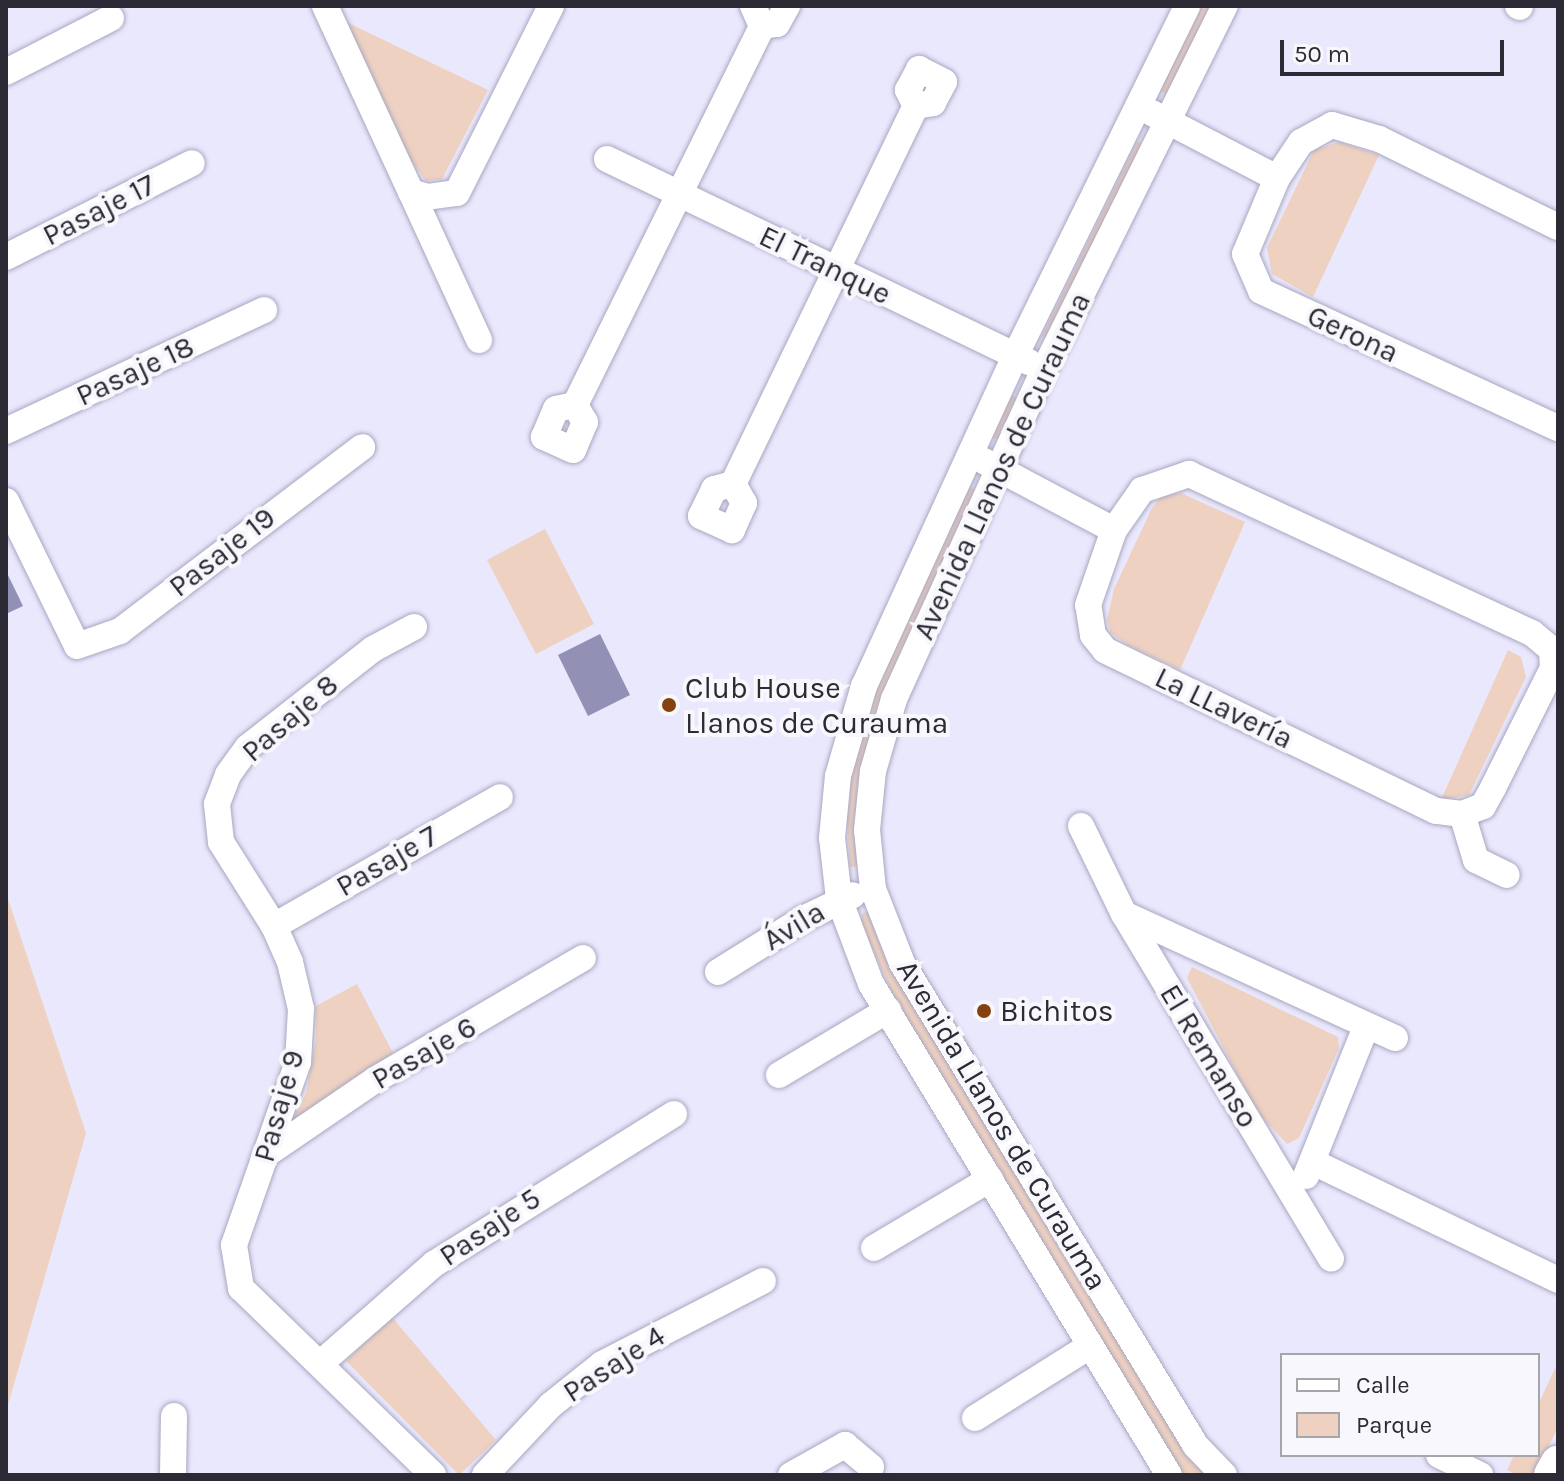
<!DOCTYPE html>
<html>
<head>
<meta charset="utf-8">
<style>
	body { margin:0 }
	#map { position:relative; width:1564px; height:1481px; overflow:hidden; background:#e9e8fd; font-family:Karla,sans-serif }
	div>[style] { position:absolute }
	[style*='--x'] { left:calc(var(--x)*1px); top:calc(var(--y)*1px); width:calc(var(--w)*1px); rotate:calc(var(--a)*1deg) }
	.green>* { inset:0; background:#efd1c1 }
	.water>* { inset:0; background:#9290b5 }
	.roads { filter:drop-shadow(0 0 2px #a8a7c0) drop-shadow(0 0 2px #a8a7c0) }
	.street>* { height:26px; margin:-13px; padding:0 13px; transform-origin:13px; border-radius:13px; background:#fff }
	.secondary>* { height:36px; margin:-18px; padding:0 18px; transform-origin:18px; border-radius:18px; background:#fff }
	.dots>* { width:22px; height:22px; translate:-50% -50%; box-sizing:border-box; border:4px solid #f7f7fc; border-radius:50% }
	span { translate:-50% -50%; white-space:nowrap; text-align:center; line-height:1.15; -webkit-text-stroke:8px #f7f7fc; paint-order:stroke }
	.street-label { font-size:30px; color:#2c2b35 }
	.poi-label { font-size:30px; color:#2c2b35 }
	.left { translate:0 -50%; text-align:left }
	.frame { position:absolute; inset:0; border:8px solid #2c2b35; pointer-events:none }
	.legend { position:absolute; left:1280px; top:1353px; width:260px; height:104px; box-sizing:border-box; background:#f7f7fc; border:2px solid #a6a5ac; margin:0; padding:10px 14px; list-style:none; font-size:24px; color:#2c2b35 }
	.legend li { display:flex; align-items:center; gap:16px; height:40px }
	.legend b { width:40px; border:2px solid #a6a5ac }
	.scale { position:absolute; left:1280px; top:40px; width:224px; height:36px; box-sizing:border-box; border:4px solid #2c2b35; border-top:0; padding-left:10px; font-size:24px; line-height:28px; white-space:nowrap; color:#2c2b35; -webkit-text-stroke:6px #f7f7fc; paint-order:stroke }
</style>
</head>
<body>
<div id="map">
	<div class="green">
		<i style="clip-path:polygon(1199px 6px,1212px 6px,1168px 95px,1158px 90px)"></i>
		<i style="clip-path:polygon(344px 21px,488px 90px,442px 179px,426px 181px,410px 159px)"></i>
		<i style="clip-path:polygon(1137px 141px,1143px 144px,1049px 340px,1042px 336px)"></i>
		<i style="clip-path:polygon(1339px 142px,1379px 155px,1313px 297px,1272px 274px,1267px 248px,1314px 150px)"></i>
		<i style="clip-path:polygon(1010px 395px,1020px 399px,1001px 441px,991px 437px)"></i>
		<i style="clip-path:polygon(966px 486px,977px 490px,885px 699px,858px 867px,850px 867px,846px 804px,855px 746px,871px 694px)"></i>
		<i style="clip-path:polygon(1181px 493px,1245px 522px,1180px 670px,1126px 644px,1111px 633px,1107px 620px,1114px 589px,1152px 508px,1161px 497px)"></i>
		<i style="clip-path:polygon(545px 529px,594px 624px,536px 654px,487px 560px)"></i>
		<i style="clip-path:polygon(1508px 650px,1521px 657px,1526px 677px,1469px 795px,1441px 800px)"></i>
		<i style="clip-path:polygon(6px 893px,86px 1133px,6px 1412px)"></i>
		<i style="clip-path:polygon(869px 912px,1188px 1455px,1205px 1475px,1182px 1475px,897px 1004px,860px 921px,863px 913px)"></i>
		<i style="clip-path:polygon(1192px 967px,1338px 1037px,1339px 1048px,1299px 1138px,1287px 1144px,1257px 1112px,1187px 978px)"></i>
		<i style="clip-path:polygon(357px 984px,393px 1053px,291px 1123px,306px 1093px,316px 1039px,316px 1006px)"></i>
		<i style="clip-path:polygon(391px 1316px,496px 1440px,459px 1475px,346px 1361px)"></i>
		<i style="clip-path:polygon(1558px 1362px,1558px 1427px,1535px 1475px,1517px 1475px,1507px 1470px,1514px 1455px,1538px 1455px,1538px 1405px)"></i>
	</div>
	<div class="water">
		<i style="clip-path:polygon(6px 571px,23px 606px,6px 614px)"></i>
		<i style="clip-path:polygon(600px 634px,630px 695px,588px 716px,558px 655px)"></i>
	</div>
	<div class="roads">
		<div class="street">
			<i style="--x:325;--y:6;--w:205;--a:65.2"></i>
			<i style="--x:411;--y:192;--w:17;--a:17"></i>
			<i style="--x:427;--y:197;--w:30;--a:-8"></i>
			<i style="--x:457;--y:193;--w:209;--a:-63.3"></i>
			<i style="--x:753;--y:6;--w:22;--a:66"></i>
			<i style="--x:762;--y:26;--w:15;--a:-8"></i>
			<i style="--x:777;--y:24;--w:21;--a:-61"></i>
			<i style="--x:1518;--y:6;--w:2;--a:27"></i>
			<i style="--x:919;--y:69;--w:28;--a:27"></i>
			<i style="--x:944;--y:82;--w:24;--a:118"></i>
			<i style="--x:933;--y:103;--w:17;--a:170"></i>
			<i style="--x:916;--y:106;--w:18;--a:-117"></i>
			<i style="--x:908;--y:90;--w:24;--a:-62"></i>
			<i style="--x:6;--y:72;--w:118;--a:-27.2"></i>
			<i style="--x:1152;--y:113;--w:141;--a:27.5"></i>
			<i style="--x:607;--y:159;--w:468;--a:25.7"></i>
			<i style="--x:411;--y:192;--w:163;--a:65.3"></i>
			<i style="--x:1558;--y:227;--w:199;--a:-153.8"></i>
			<i style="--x:1379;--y:139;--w:49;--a:-163.4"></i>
			<i style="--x:1332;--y:125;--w:35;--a:151"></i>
			<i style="--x:1301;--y:142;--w:43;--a:123.7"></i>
			<i style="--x:1277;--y:178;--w:82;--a:112.8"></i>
			<i style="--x:1245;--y:254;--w:40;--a:66.6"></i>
			<i style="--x:1261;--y:291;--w:327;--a:24.8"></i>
			<i style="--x:6;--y:257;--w:208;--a:-26.8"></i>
			<i style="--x:575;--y:405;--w:423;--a:-63.7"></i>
			<i style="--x:575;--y:405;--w:20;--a:60"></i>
			<i style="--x:585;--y:422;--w:30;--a:113"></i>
			<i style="--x:573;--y:450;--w:32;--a:-156"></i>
			<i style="--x:544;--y:437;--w:30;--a:-67"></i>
			<i style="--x:556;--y:409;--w:19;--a:-12"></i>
			<i style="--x:6;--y:431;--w:285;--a:-25.1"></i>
			<i style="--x:984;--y:461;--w:147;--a:28"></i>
			<i style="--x:733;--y:484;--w:420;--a:-64.2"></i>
			<i style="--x:733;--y:484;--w:22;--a:60"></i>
			<i style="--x:744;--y:503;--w:30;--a:114"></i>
			<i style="--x:732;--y:530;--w:34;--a:-156"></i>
			<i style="--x:701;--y:516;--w:30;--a:-64"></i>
			<i style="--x:714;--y:489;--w:20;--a:-15"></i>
			<i style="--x:6;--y:501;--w:161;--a:63.9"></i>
			<i style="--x:77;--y:646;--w:46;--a:-19.2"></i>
			<i style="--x:120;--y:631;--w:304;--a:-37.2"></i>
			<i style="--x:414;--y:627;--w:47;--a:151.8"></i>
			<i style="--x:373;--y:649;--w:159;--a:141.9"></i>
			<i style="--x:248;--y:747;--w:34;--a:126"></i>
			<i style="--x:228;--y:775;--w:31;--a:111"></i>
			<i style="--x:217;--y:804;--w:38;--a:84"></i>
			<i style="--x:221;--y:842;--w:99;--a:57.8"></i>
			<i style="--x:274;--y:926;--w:39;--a:66"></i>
			<i style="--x:290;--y:962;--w:48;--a:76.8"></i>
			<i style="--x:301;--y:1009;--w:53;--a:93.2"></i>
			<i style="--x:298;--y:1062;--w:194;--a:109.3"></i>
			<i style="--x:234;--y:1245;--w:44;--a:80.8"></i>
			<i style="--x:241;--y:1288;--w:268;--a:44.2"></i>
			<i style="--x:1552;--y:650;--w:18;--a:87"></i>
			<i style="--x:1553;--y:668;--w:134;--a:116.6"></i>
			<i style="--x:1493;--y:788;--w:21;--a:119"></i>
			<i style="--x:1483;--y:806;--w:22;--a:159"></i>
			<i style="--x:1462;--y:814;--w:26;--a:-173"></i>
			<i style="--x:1436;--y:811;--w:368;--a:-154.1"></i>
			<i style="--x:1105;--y:650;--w:19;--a:-129"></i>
			<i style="--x:1093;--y:635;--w:30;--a:-99"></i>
			<i style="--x:1088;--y:605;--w:79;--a:-70.9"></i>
			<i style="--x:1114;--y:530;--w:49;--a:-55"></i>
			<i style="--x:1142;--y:490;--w:50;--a:-18.8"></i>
			<i style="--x:1189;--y:474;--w:378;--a:24.9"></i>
			<i style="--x:1532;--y:633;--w:26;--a:40"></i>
			<i style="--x:1552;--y:650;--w:10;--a:53"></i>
			<i style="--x:1462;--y:814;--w:48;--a:73.1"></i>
			<i style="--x:1476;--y:860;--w:34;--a:26"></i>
			<i style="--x:1081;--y:826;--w:98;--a:64"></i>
			<i style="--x:1124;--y:914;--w:402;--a:59"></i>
			<i style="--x:1124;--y:914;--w:298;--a:24.6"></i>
			<i style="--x:274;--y:926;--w:260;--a:-29.7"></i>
			<i style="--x:718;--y:972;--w:100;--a:-31.9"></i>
			<i style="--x:803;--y:919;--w:55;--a:-25.6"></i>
			<i style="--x:779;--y:1075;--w:127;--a:-30.8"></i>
			<i style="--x:268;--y:1153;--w:130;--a:-34.3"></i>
			<i style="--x:375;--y:1080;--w:241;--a:-30.4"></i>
			<i style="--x:1313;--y:1162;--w:272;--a:25.7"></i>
			<i style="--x:1306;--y:1176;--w:161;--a:-68.1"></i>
			<i style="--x:874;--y:1248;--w:135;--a:-30.7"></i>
			<i style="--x:322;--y:1362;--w:149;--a:-41.2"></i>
			<i style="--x:434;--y:1264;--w:283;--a:-32"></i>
			<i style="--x:975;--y:1418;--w:136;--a:-32.1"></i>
			<i style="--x:1439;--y:1455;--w:46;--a:26"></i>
			<i style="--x:173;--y:1475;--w:59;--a:-89"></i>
			<i style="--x:485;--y:1475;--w:96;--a:-46.7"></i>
			<i style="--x:551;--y:1405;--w:65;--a:-38.8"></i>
			<i style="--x:602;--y:1364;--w:181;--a:-27.3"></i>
			<i style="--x:791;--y:1475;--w:62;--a:-29.1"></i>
			<i style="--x:845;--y:1445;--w:34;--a:40"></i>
			<i style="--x:1169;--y:1475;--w:574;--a:-121.25"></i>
			<i style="--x:871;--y:984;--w:91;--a:-110.6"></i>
			<i style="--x:839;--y:899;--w:61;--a:-96.5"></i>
			<i style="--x:832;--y:838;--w:62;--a:-84.5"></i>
			<i style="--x:838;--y:776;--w:94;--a:-73.9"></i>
			<i style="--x:864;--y:686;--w:363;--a:-65.4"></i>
			<i style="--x:1015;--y:356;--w:390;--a:-63.8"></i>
			<i style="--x:1224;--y:1475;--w:40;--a:-134"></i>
			<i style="--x:1196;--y:1446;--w:565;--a:-121.33"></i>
			<i style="--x:902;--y:963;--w:79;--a:-111.4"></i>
			<i style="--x:873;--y:889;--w:59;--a:-95.8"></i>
			<i style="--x:867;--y:830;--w:59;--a:-84.2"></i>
			<i style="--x:873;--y:771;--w:75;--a:-73.7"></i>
			<i style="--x:894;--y:699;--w:362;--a:-65.5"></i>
			<i style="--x:1044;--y:370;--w:407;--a:-63.6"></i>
		</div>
		<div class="secondary">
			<i style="--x:1552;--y:1475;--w:13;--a:-61"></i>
		</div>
	</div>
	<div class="dots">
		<i style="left:669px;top:705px;background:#844210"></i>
		<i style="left:984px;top:1011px;background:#844210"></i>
	</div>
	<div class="street-label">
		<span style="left:99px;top:210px;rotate:-27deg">Pasaje 17</span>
		<span style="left:825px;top:265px;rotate:26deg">El Tranque</span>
		<span style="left:1353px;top:334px;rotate:25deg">Gerona</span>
		<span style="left:135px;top:371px;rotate:-25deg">Pasaje 18</span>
		<span style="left:1002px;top:466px;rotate:-65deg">Avenida Llanos de Curauma</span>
		<span style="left:222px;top:552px;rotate:-38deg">Pasaje 19</span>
		<span style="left:1224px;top:708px;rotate:26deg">La LLavería</span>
		<span style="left:290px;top:718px;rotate:-41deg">Pasaje 8</span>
		<span style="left:387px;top:861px;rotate:-30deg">Pasaje 7</span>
		<span style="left:794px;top:926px;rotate:-31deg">Ávila</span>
		<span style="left:424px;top:1053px;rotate:-30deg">Pasaje 6</span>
		<span style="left:1209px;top:1056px;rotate:59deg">El Remanso</span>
		<span style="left:279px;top:1106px;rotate:-74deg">Pasaje 9</span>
		<span style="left:1002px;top:1125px;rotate:59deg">Avenida Llanos de Curauma</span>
		<span style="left:490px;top:1227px;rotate:-34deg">Pasaje 5</span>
		<span style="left:614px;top:1364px;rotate:-33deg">Pasaje 4</span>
	</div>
	<div class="poi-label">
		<span class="left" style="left:685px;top:705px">Club House<br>Llanos de Curauma</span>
		<span class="left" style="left:1000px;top:1011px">Bichitos</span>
	</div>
	<div class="frame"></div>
	<ul class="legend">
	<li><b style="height:10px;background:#fff"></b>Calle</li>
	<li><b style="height:22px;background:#efd1c1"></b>Parque</li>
	</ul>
	<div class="scale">50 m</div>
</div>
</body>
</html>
